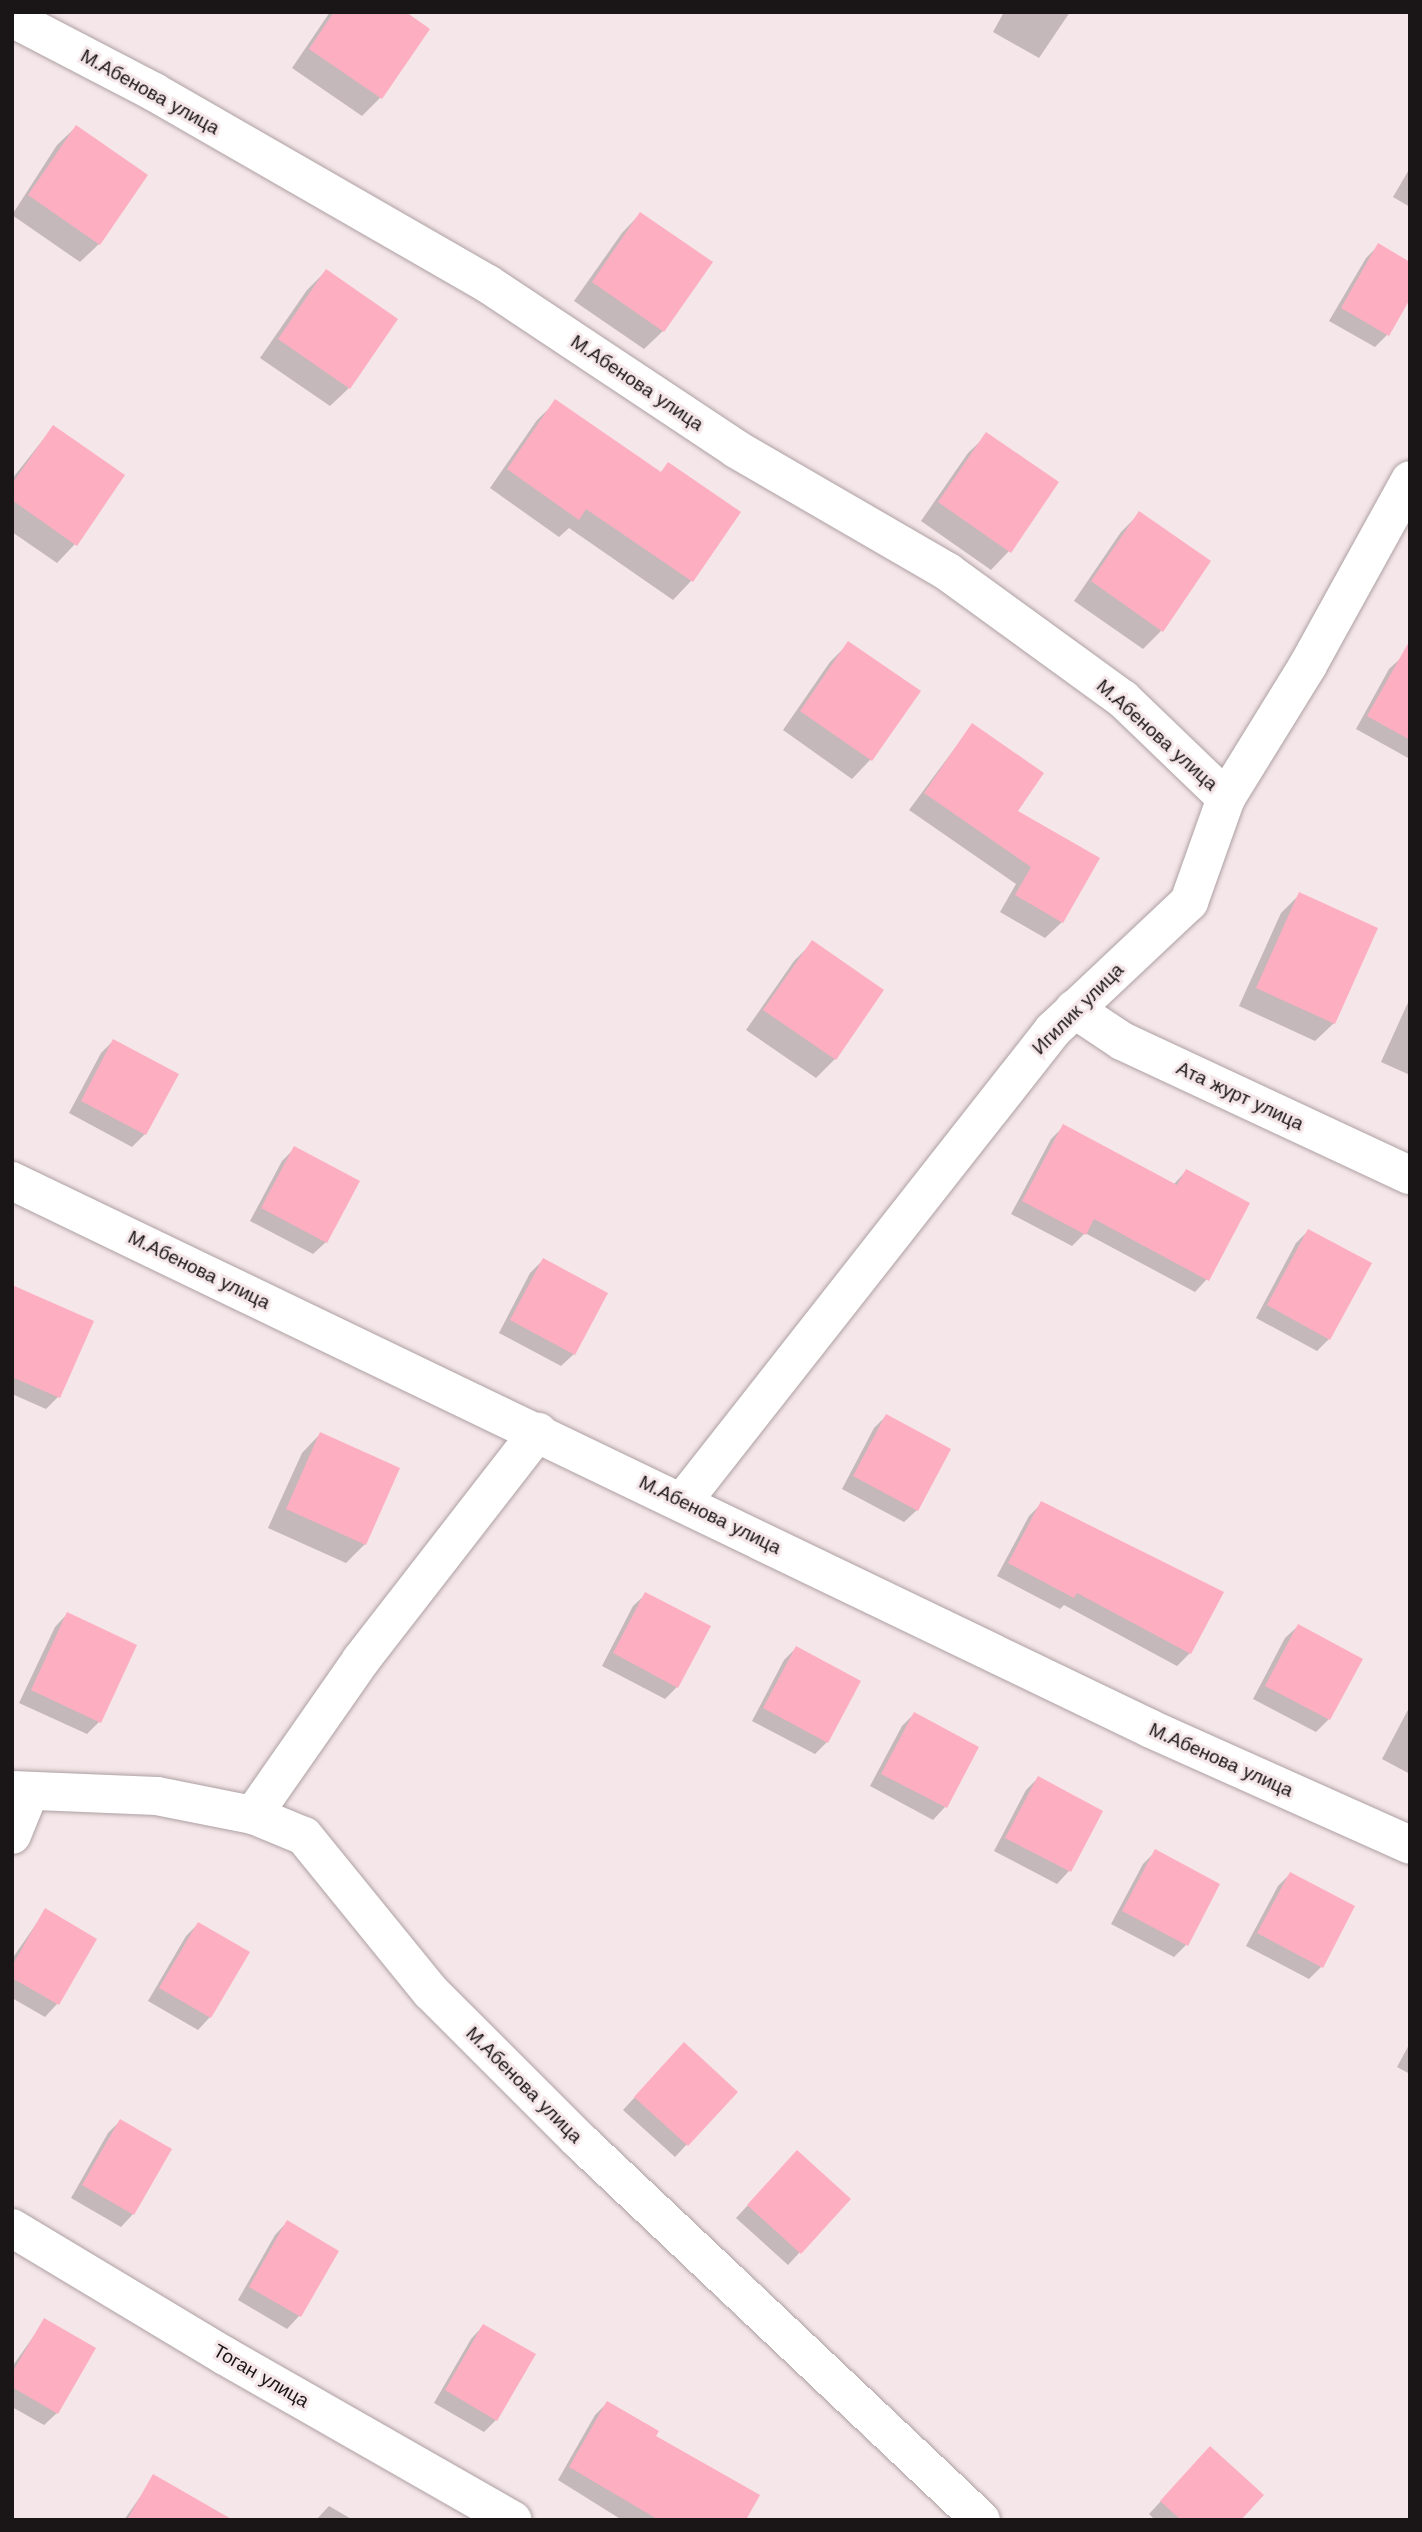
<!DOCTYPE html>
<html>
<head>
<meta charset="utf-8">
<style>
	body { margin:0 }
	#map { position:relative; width:1422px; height:2532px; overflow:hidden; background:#f5e6e9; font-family:"Work Sans",sans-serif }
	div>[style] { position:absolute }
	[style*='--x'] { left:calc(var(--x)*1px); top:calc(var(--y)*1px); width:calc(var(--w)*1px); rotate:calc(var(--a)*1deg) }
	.shadow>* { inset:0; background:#0003 }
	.building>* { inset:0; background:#feaec1 }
	.roads { filter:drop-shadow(0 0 2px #ada0a3) drop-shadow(0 0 2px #ada0a3) }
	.street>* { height:38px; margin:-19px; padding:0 19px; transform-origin:19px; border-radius:19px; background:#fff }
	span { translate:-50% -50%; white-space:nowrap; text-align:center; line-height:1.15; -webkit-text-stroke:6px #f5e6e9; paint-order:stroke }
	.street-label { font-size:19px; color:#1a1516 }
	.frame { position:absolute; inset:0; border:14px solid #1a1516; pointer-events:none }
</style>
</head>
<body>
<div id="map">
	<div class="shadow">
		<i style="clip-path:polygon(330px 12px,403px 12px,380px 98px,362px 116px,292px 68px)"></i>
		<i style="clip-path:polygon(1004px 12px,1070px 12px,1039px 58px,993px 32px)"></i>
		<i style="clip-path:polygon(76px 127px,99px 244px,80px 262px,12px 215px,57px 145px)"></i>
		<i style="clip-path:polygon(1410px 168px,1410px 207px,1393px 197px)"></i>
		<i style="clip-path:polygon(640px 214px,663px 331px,644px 349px,574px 301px,622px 233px)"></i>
		<i style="clip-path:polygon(1378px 246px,1387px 335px,1375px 347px,1329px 321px,1366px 258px)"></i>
		<i style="clip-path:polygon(326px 271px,349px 388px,330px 406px,260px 358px,307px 290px)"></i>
		<i style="clip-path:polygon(556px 402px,660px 473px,668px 465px,738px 513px,691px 581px,673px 600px,569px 528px,559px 537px,490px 488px,537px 420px)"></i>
		<i style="clip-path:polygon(53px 427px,75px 544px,57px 563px,12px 532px,12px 479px)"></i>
		<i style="clip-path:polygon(987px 435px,1009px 551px,991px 570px,921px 521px,968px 453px)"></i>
		<i style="clip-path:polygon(1139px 514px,1161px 631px,1143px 649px,1074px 601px,1121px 532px)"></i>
		<i style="clip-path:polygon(849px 643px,918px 692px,870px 760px,852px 779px,783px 730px,830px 662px)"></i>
		<i style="clip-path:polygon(1402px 657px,1410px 662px,1410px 759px,1356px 729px,1389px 669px)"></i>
		<i style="clip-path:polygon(972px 725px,1062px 922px,1045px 938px,1000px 912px,1016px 884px,909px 810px)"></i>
		<i style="clip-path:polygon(1300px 894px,1334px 1023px,1315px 1041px,1239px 1006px,1281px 913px)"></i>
		<i style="clip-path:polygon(813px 942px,882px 991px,835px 1059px,816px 1078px,746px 1030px,794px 961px)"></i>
		<i style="clip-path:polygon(1410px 998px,1410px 1075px,1381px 1062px)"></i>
		<i style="clip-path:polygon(113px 1041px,145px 1134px,132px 1147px,69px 1113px,101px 1053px)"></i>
		<i style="clip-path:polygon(1064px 1126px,1174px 1184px,1186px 1171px,1207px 1279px,1195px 1292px,1085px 1233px,1072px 1246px,1011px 1214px,1051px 1139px)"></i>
		<i style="clip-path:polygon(295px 1148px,326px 1242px,313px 1254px,250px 1221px,282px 1161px)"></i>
		<i style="clip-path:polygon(1308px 1231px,1329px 1339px,1317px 1351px,1256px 1318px,1296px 1243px)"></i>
		<i style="clip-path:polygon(543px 1260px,574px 1354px,561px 1366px,499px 1333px,530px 1273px)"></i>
		<i style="clip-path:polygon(12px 1287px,58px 1397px,46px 1409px,12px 1394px)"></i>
		<i style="clip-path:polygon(886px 1416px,917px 1510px,904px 1522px,842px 1489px,874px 1428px)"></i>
		<i style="clip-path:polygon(320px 1434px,365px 1544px,346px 1563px,268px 1528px,302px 1453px)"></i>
		<i style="clip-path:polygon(1041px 1504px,1190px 1653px,1177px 1666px,1064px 1605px,1060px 1609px,997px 1576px,1029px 1516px)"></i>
		<i style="clip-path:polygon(646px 1594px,677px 1687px,665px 1699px,602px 1666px,633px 1606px)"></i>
		<i style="clip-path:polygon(67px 1614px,99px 1722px,87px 1734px,19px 1703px,55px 1627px)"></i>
		<i style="clip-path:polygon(1298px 1626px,1329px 1719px,1316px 1732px,1253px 1699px,1285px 1638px)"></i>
		<i style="clip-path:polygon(796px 1648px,827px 1742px,815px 1754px,752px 1721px,784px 1660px)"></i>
		<i style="clip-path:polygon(1410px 1706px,1410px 1774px,1382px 1759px)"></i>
		<i style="clip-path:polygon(914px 1714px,977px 1747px,945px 1807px,933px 1820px,870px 1786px,902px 1726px)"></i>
		<i style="clip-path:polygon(1038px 1778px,1101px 1811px,1069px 1871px,1057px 1884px,994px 1851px,1026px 1790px)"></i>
		<i style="clip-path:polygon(1156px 1851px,1186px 1945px,1174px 1957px,1111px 1924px,1143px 1864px)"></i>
		<i style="clip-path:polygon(1290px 1874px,1321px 1967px,1309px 1979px,1246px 1946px,1278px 1886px)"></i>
		<i style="clip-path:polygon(45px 1911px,94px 1939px,57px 2004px,45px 2017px,12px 1998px,12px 1959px)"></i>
		<i style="clip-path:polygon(198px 1924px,210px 2017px,198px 2030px,148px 2001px,186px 1936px)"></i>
		<i style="clip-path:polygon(1410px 2043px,1410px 2074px,1397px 2067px)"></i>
		<i style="clip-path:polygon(672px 2057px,736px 2092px,675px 2157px,623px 2110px)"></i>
		<i style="clip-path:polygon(120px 2121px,133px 2214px,121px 2227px,71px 2198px,108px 2133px)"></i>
		<i style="clip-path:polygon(785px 2165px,800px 2252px,788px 2265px,736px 2218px)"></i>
		<i style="clip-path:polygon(287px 2222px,336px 2251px,299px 2316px,287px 2329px,238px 2300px,275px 2235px)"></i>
		<i style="clip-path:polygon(45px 2320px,57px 2413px,44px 2425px,12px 2407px,12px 2367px)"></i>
		<i style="clip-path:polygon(483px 2326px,496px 2420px,484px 2432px,434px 2403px,471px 2339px)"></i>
		<i style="clip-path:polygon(607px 2403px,744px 2520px,622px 2520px,558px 2480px,595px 2415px)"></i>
		<i style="clip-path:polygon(1198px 2461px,1239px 2520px,1155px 2520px,1149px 2514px)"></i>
		<i style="clip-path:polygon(154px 2477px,195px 2520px,124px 2520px)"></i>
		<i style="clip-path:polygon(329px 2506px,353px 2520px,316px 2520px)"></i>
	</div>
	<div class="building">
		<i style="clip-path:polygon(334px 12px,406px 12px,430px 29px,382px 99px,309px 49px)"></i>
		<i style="clip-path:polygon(76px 125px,148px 175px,100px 245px,28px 195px)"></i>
		<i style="clip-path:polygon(640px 212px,713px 262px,664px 332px,592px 282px)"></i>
		<i style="clip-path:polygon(1378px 243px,1410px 262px,1410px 299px,1389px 336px,1341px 308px)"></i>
		<i style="clip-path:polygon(326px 269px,398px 319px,350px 389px,278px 339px)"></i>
		<i style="clip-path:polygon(555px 399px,661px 472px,668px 462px,741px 512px,693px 582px,586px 509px,579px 520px,507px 469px)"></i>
		<i style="clip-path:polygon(53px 425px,125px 475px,77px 546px,12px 500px,12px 484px)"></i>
		<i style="clip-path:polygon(986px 432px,1059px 482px,1011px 553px,938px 502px)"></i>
		<i style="clip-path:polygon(1139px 511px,1211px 561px,1163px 632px,1091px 581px)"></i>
		<i style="clip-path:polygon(1410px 640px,1410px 740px,1367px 716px)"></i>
		<i style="clip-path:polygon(848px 641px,921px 691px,872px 761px,800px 711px)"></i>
		<i style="clip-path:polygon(972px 723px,1044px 773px,1018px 811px,1100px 858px,1063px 923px,1015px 895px,1031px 867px,924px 793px)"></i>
		<i style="clip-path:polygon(1299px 892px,1378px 928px,1335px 1024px,1256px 988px)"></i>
		<i style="clip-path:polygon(812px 940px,884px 990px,836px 1060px,763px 1010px)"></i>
		<i style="clip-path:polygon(113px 1039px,179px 1074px,146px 1135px,81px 1101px)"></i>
		<i style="clip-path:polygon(1063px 1124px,1177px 1185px,1186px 1169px,1250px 1203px,1209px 1281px,1094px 1219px,1086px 1235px,1022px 1201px)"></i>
		<i style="clip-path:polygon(294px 1146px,360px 1181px,327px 1243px,261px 1208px)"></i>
		<i style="clip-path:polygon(1308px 1229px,1372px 1263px,1330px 1340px,1267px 1305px)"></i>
		<i style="clip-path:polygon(543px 1258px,608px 1293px,575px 1355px,510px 1320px)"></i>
		<i style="clip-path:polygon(12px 1285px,94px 1321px,60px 1398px,12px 1377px)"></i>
		<i style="clip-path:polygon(886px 1414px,951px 1449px,918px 1511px,853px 1476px)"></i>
		<i style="clip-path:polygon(320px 1432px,400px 1468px,366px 1545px,286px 1509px)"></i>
		<i style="clip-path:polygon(1041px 1501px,1224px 1592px,1191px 1654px,1077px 1593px,1074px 1598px,1008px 1563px)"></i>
		<i style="clip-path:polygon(645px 1592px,711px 1626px,678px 1688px,613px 1653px)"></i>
		<i style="clip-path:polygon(67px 1612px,137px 1645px,101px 1723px,31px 1690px)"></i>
		<i style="clip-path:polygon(1298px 1624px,1363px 1659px,1330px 1720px,1265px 1686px)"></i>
		<i style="clip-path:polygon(796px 1646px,861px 1681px,828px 1743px,763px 1708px)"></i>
		<i style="clip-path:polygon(914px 1712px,979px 1747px,947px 1808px,881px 1774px)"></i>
		<i style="clip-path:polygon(1038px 1776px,1103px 1811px,1071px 1872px,1005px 1838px)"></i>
		<i style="clip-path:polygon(1155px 1849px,1220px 1884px,1188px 1946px,1122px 1911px)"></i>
		<i style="clip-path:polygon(1290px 1872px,1355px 1906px,1323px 1968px,1257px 1933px)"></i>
		<i style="clip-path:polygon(45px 1908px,97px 1939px,59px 2005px,12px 1978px,12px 1966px)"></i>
		<i style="clip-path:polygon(198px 1922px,250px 1952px,211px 2018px,159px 1988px)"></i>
		<i style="clip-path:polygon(684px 2042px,738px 2092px,688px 2146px,634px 2097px)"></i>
		<i style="clip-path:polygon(120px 2119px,172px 2149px,134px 2215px,82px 2185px)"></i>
		<i style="clip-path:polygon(797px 2150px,851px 2199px,801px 2254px,747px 2205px)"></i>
		<i style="clip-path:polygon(287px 2220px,339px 2251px,301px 2317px,249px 2287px)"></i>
		<i style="clip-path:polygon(44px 2318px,96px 2348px,58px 2414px,12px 2387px,12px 2373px)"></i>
		<i style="clip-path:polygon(483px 2324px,536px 2354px,497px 2421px,445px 2390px)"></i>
		<i style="clip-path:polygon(607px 2401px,659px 2431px,656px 2436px,760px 2495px,746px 2520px,659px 2520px,569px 2467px)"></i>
		<i style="clip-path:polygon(1210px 2446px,1264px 2495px,1241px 2520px,1181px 2520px,1160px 2501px)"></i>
		<i style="clip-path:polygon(153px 2474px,233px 2520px,127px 2520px)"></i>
	</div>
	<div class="roads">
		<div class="street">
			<i style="--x:12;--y:18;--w:160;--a:27.5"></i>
			<i style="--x:154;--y:92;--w:385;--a:29.9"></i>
			<i style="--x:488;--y:284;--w:298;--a:33.6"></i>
			<i style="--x:736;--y:449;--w:245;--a:30.1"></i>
			<i style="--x:948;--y:572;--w:216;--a:36"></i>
			<i style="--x:1123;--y:699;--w:143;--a:43.9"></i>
			<i style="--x:1074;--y:1009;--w:58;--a:33.7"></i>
			<i style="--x:1122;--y:1041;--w:318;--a:25"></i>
			<i style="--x:12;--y:1181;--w:1264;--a:25.69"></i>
			<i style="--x:1151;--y:1729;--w:284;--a:24.1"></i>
			<i style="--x:683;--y:1501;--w:599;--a:-51.85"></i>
			<i style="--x:1053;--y:1030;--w:187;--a:-43.3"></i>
			<i style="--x:1189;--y:902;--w:110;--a:-70.4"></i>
			<i style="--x:1226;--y:798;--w:156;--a:-58.3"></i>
			<i style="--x:1308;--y:665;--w:211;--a:-61.1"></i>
			<i style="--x:12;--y:1790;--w:145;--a:2.4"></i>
			<i style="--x:157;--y:1796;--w:98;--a:11.2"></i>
			<i style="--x:253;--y:1815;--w:55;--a:22.4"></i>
			<i style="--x:304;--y:1836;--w:201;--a:50.9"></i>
			<i style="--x:431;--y:1992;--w:209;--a:45"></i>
			<i style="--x:579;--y:2140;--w:553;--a:43.39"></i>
			<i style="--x:253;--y:1815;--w:189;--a:-55.1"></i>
			<i style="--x:361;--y:1660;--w:289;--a:-52.2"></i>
			<i style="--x:12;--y:1835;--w:45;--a:-68"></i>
			<i style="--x:12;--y:2228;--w:249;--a:31"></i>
			<i style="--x:225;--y:2356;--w:331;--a:29.7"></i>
		</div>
	</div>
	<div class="street-label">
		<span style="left:150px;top:92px;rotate:29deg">М.Абенова улица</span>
		<span style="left:637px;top:383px;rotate:34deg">М.Абенова улица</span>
		<span style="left:1157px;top:735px;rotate:42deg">М.Абенова улица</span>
		<span style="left:1078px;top:1009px;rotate:-45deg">Игилик улица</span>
		<span style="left:1240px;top:1096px;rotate:25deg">Ата журт улица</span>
		<span style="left:199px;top:1270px;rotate:26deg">М.Абенова улица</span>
		<span style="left:710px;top:1515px;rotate:26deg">М.Абенова улица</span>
		<span style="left:1221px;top:1760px;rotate:24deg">М.Абенова улица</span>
		<span style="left:524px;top:2085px;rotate:45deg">М.Абенова улица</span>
		<span style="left:261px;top:2376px;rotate:30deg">Тоган улица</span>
	</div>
	<div class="frame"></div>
</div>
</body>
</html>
